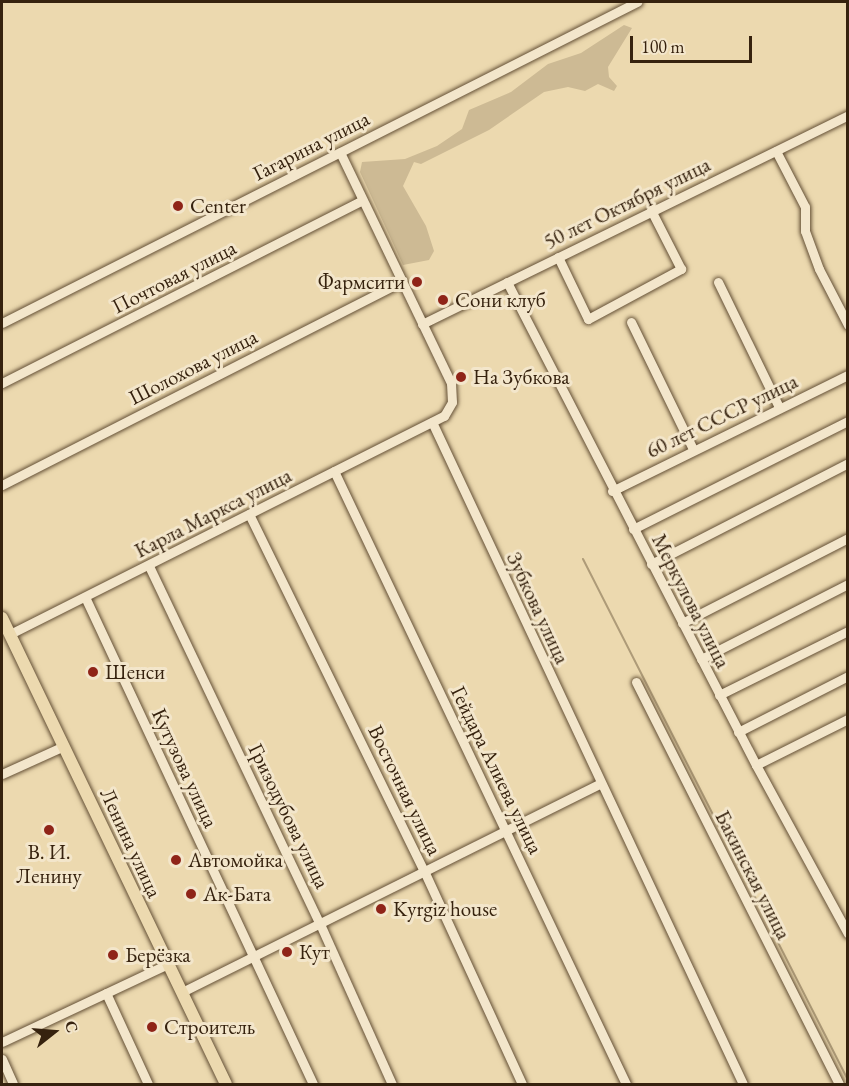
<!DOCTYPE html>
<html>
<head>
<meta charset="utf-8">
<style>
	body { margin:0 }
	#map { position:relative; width:849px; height:1086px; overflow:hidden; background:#ecd9af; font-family:"EB Garamond",serif }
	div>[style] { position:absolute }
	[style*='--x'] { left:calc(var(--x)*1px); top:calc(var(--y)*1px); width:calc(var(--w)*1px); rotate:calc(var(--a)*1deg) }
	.green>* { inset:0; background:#cdba94 }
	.stream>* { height:2px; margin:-1px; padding:0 1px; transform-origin:1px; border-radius:1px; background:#ae9b78 }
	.roads { filter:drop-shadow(0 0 2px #645036) drop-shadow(0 0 2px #645036) }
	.minor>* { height:9px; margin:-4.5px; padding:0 4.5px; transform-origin:4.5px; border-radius:4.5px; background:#f3e6cb }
	.major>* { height:12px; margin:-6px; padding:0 6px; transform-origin:6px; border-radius:6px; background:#ecd9af }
	.dots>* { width:16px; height:16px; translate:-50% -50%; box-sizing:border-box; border:3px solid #f3e6cb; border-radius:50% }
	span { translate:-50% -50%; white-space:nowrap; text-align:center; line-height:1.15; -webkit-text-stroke:6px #f3e6cb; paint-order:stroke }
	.street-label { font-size:21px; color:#36220e }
	.poi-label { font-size:21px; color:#36220e }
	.left { translate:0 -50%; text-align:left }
	.right { translate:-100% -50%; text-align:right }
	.frame { position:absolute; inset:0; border:3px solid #36220e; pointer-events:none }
	.north { position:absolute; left:24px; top:1002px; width:60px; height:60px; -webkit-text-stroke:4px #f3e6cb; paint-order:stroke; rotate:73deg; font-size:16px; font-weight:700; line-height:24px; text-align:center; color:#36220e }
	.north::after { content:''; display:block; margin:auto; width:21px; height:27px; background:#36220e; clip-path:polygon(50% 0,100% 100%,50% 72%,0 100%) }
	.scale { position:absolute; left:630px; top:36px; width:122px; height:27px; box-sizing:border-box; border:3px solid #36220e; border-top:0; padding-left:8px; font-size:18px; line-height:21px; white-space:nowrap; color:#36220e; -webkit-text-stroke:4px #f3e6cb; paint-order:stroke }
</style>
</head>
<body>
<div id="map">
	<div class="green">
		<i style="clip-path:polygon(624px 25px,632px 28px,608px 67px,609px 77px,617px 86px,614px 91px,598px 84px,585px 91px,568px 87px,544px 92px,489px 130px,421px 164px,414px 162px,403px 186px,426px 226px,434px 251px,429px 260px,403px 265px,360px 172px,362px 162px,405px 159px,437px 146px,462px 129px,469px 110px,511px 92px,548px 64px,581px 53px)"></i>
	</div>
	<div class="stream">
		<i style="--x:583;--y:559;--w:585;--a:63.04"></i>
	</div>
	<div class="roads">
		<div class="minor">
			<i style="--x:776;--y:151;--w:63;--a:62.6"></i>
			<i style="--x:805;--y:207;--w:24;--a:90"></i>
			<i style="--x:805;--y:231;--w:40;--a:69.8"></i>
			<i style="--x:819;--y:269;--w:63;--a:62.6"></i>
			<i style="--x:558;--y:257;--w:69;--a:64.2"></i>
			<i style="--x:588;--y:319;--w:106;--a:-28.3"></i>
			<i style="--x:681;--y:269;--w:66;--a:-117"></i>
			<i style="--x:507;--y:282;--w:543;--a:62.73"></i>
			<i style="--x:756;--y:765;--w:192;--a:61.4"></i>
			<i style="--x:718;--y:282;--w:139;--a:64"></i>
			<i style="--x:631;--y:322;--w:141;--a:64"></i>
			<i style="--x:2;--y:323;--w:712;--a:-26.82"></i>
			<i style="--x:422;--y:324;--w:475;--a:-26.1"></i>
			<i style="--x:2;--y:383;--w:404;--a:-26.9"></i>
			<i style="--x:432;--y:422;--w:731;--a:64.84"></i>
			<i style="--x:334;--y:471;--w:679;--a:64.53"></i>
			<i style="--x:2;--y:485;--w:449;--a:-27"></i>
			<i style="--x:612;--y:491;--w:263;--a:-26.2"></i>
			<i style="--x:249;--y:514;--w:400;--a:63.9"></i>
			<i style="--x:425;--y:873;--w:232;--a:65.3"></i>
			<i style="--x:633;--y:529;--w:241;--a:-26.7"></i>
			<i style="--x:651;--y:564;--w:221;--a:-27.1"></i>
			<i style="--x:149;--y:566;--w:397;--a:64.5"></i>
			<i style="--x:320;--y:924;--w:175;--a:65.8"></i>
			<i style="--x:85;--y:597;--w:538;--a:64.91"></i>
			<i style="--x:682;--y:623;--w:186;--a:-27.1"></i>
			<i style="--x:10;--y:634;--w:486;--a:-26.7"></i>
			<i style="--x:444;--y:416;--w:16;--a:-60"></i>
			<i style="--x:452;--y:402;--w:19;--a:-93"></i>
			<i style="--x:451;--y:383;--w:256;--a:-115.7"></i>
			<i style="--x:701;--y:659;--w:165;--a:-27"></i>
			<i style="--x:636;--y:682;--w:450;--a:63.2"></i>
			<i style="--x:719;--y:695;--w:144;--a:-26.4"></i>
			<i style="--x:738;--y:732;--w:123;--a:-27"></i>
			<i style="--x:756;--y:765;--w:103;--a:-26.6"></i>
			<i style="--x:2;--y:774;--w:68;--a:-24.3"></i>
			<i style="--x:182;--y:992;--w:467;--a:-26.5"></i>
			<i style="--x:106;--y:993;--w:100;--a:65.2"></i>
			<i style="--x:2;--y:1042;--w:183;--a:-25.2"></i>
			<i style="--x:2;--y:1059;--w:27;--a:66"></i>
		</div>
		<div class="major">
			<i style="--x:2;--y:618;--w:517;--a:64.33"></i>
		</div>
	</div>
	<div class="dots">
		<i style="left:178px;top:206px;background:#8f2418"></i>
		<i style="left:417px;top:282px;background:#8f2418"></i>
		<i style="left:443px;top:300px;background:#8f2418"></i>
		<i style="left:461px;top:377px;background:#8f2418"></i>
		<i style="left:93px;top:672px;background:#8f2418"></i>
		<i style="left:49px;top:830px;background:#8f2418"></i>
		<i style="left:176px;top:860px;background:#8f2418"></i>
		<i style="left:191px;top:894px;background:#8f2418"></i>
		<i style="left:381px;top:909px;background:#8f2418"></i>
		<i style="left:287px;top:952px;background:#8f2418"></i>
		<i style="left:113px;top:955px;background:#8f2418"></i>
		<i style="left:152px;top:1027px;background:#8f2418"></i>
	</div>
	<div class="street-label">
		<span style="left:311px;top:146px;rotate:-27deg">Гагарина улица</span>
		<span style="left:627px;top:203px;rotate:-26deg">50 лет Октября улица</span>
		<span style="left:174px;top:277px;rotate:-27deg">Почтовая улица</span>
		<span style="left:193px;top:367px;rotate:-27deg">Шолохова улица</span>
		<span style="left:722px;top:416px;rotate:-26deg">60 лет СССР улица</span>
		<span style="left:213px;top:513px;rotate:-27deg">Карла Маркса улица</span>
		<span style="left:691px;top:601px;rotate:63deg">Меркулова улица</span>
		<span style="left:538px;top:608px;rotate:65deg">Зубкова улица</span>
		<span style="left:185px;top:768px;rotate:65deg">Кутузова улица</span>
		<span style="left:497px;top:770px;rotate:64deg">Гейдара Алиева улица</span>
		<span style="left:405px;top:790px;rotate:64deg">Восточная улица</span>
		<span style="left:289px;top:816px;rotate:64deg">Гризодубова улица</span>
		<span style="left:131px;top:843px;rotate:65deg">Ленина улица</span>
		<span style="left:753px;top:875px;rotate:63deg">Бакинская улица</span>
	</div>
	<div class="poi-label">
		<span class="left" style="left:190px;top:206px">Center</span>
		<span class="right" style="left:405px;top:282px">Фармсити</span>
		<span class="left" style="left:455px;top:300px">Сони клуб</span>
		<span class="left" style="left:473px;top:377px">На Зубкова</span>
		<span class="left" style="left:105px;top:672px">Шенси</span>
		<span style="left:49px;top:864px">В. И.<br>Ленину</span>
		<span class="left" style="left:188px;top:860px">Автомойка</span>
		<span class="left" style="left:203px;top:894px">Ак-Бата</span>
		<span class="left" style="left:393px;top:909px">Kyrgiz house</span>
		<span class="left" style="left:299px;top:952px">Кут</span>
		<span class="left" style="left:125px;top:955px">Берёзка</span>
		<span class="left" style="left:164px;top:1027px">Строитель</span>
	</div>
	<div class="frame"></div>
	<div class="north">С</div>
	<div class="scale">100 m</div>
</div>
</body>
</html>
